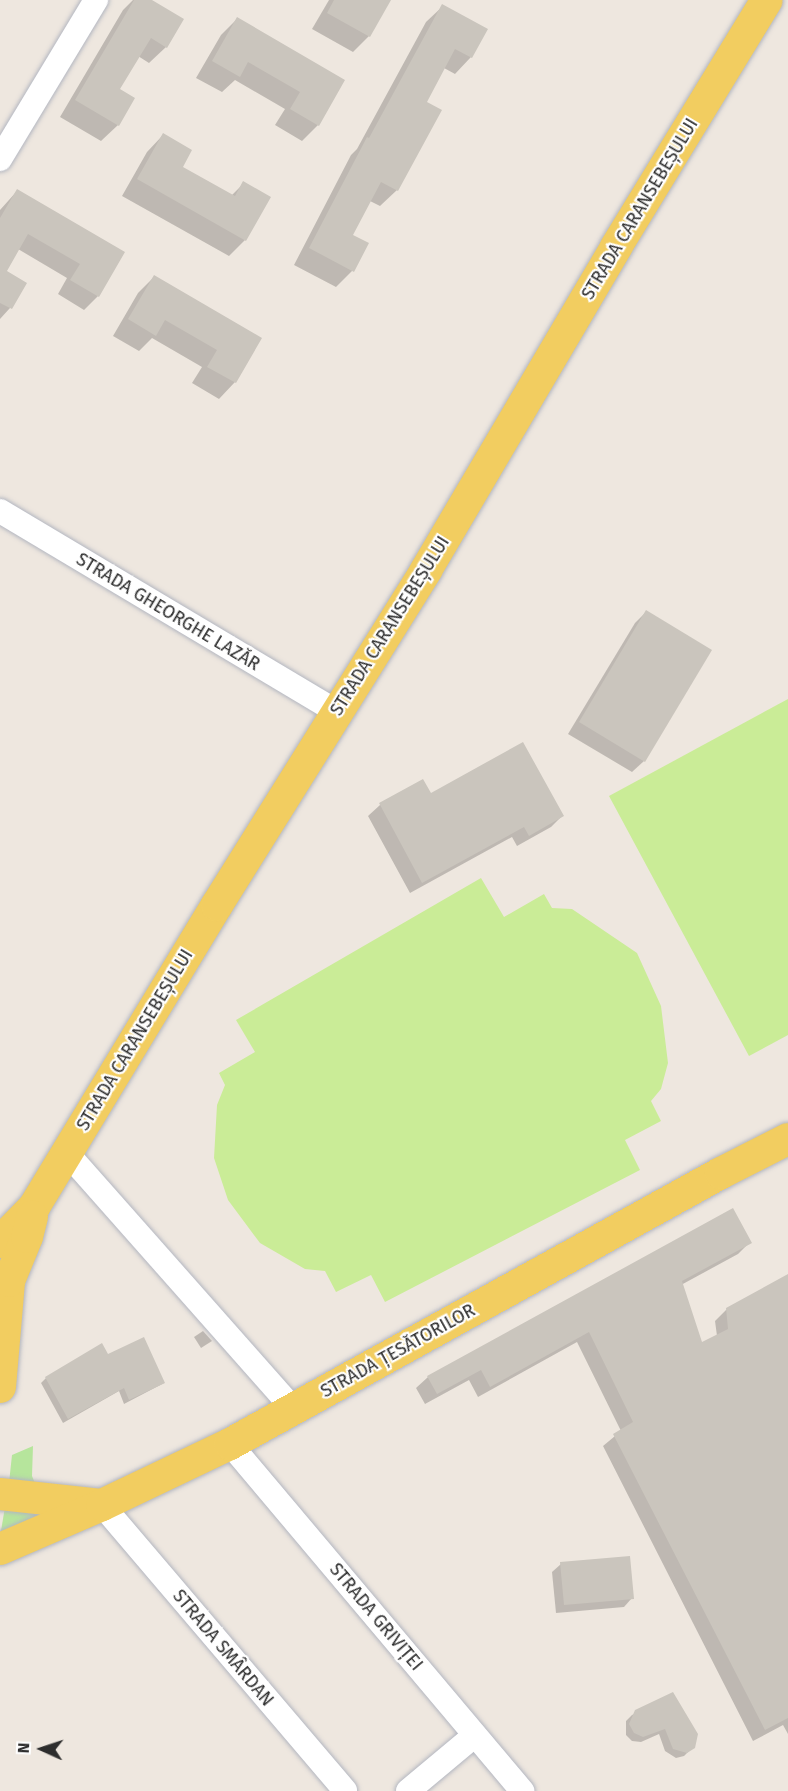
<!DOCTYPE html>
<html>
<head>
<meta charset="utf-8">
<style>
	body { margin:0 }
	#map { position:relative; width:788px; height:1791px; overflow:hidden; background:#eee7df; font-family:"Fira Sans",sans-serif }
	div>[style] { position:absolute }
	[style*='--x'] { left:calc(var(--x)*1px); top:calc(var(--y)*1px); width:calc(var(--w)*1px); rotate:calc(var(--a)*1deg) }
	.green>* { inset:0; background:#b6e59c }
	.pitch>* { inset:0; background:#caec97 }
	.shadow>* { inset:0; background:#0003 }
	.building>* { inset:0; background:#cac5bd }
	.roads { filter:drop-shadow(0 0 2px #b3b6c0) drop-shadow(0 0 2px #b3b6c0) }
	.minor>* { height:24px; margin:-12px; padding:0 12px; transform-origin:12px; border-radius:12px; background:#fff }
	.major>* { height:32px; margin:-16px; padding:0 16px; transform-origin:16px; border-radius:16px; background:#f2cd60 }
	span { translate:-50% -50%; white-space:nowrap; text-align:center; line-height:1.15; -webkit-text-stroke:4.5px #fff; paint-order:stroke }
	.street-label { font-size:18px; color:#2d2d2d }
	.north { position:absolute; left:12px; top:1719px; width:60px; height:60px; -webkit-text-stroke:4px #fff; paint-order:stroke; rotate:273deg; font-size:16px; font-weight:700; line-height:24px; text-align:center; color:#2d2d2d }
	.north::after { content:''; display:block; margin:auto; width:21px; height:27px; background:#2d2d2d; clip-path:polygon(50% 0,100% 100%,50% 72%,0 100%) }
</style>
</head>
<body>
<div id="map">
	<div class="green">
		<i style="clip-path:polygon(33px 1446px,32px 1476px,36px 1486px,9px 1483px,12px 1455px)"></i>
		<i style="clip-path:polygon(6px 1501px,74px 1507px,0 1537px)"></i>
	</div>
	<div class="pitch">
		<i style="clip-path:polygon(788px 699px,788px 1035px,749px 1056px,609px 796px)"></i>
		<i style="clip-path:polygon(481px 878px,504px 917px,544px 894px,552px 908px,572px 909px,637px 953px,661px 1006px,668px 1063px,661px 1089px,651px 1101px,661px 1121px,625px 1140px,640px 1170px,385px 1302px,371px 1275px,336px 1292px,325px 1271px,305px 1269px,260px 1243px,228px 1200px,214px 1158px,217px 1105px,225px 1085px,219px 1073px,255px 1052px,236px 1020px)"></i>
	</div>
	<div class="shadow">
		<i style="clip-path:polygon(133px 0,149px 0,166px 47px,149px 63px,138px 56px,118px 90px,133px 99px,118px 125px,101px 141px,60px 117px,123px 10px)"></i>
		<i style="clip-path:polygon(329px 0,389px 0,369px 36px,353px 52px,312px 29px)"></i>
		<i style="clip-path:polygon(443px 6px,471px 57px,455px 74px,444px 68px,425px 103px,397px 190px,380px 206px,370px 201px,351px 236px,352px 271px,336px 287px,294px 265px,351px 155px,357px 149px,426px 22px)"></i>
		<i style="clip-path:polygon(237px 19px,343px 81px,318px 125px,302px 141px,275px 125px,285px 109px,235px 80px,222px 92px,196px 78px,221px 35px)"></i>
		<i style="clip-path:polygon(163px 135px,181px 167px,231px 196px,244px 183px,245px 240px,229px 256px,122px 196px,147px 152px)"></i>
		<i style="clip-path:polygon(17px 191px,123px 252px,98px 296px,84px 310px,58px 294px,67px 278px,18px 249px,4px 272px,25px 283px,10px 308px,0 319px,0 210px)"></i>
		<i style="clip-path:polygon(154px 277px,260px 339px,235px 382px,219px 399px,192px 383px,202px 367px,152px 338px,139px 351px,113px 336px,138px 293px)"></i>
		<i style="clip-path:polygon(646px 612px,644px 761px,632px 772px,568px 734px,635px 623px)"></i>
		<i style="clip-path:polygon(423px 781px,430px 795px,562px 816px,551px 827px,517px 846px,512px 837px,410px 893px,368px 816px,380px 805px)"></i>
		<i style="clip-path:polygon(750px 1242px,738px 1254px,681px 1285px,702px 1344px,717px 1336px,715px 1321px,726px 1310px,788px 1286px,788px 1734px,783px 1725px,753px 1741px,603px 1446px,621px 1431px,577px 1342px,478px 1397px,469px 1380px,425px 1404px,416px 1388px,428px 1377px)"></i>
		<i style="clip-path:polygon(203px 1331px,212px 1341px,201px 1348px,194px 1337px)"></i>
		<i style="clip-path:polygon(46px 1378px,164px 1383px,124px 1404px,119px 1391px,63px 1423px,41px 1383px)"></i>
		<i style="clip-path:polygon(561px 1564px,632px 1598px,624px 1607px,556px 1613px,552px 1572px)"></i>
		<i style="clip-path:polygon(672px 1694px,690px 1750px,684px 1756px,676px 1758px,665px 1751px,659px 1734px,641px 1742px,632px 1741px,626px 1735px,626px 1721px,632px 1715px)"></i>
	</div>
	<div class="building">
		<i style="clip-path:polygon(134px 0,152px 0,184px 19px,167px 48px,151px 38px,120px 89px,135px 98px,119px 126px,75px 100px)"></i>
		<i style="clip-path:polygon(334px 0,391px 0,370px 37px,327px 13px)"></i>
		<i style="clip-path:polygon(442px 4px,488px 29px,472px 58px,455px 49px,427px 102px,442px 110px,398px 191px,381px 182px,353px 235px,369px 243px,354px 272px,309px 248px,367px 137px,369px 138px)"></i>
		<i style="clip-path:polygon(237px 17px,345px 80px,319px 126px,290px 109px,300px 92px,248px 62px,240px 77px,212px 61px)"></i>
		<i style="clip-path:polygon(163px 133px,192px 150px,183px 167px,235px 196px,243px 181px,271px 197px,246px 241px,137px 179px)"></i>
		<i style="clip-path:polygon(17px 189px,125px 252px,99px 297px,70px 280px,80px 264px,28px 234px,7px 271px,27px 283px,12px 309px,0 303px,0 218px)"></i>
		<i style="clip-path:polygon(154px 275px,262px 338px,236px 383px,207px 367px,217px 350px,165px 320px,156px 336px,128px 319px)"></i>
		<i style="clip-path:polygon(646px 610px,712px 650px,645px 762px,579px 722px)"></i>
		<i style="clip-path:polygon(523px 742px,564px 816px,529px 836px,524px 827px,422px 883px,379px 803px,423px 779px,431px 793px)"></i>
		<i style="clip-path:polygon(733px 1208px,752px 1243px,682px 1281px,702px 1342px,728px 1329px,726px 1308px,788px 1274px,788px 1718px,765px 1730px,613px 1434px,633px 1422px,589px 1332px,490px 1387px,481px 1370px,437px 1394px,427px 1376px)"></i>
		<i style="clip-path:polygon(144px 1337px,165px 1383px,129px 1400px,124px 1388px,68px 1419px,45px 1377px,102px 1343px,108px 1354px)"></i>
		<i style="clip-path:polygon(630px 1556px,634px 1599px,564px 1605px,560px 1562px)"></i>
		<i style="clip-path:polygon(673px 1692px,698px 1734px,695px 1748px,687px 1753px,673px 1749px,665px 1729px,643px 1737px,634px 1733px,629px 1724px,635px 1710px)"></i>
	</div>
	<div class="roads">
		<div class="minor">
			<i style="--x:0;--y:159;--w:186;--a:-58.9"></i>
			<i style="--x:0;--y:511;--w:392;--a:30.8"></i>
			<i style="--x:66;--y:1152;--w:343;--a:48.5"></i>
			<i style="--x:230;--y:1444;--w:454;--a:49.9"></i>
			<i style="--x:102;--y:1505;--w:375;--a:49.6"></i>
			<i style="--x:408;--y:1791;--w:87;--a:-39.9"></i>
		</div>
		<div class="major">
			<i style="--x:0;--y:1242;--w:49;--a:-45.8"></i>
			<i style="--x:34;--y:1207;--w:353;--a:-58.8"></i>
			<i style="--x:217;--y:905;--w:395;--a:-58"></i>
			<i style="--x:426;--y:570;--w:375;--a:-59.5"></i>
			<i style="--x:616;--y:247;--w:289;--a:-58.6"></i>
			<i style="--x:0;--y:1387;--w:106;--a:-85.1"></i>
			<i style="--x:9;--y:1281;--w:48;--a:-67.8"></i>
			<i style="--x:27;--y:1237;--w:21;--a:-76"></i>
			<i style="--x:0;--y:1494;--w:102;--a:6.2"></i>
			<i style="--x:0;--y:1549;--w:111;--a:-23.3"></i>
			<i style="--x:102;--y:1505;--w:142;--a:-25.5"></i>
			<i style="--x:230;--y:1444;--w:561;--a:-28.9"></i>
			<i style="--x:721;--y:1173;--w:75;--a:-26.9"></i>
		</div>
	</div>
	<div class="street-label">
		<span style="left:640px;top:209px;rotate:-59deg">STRADA CARANSEBEȘULUI</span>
		<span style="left:168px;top:612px;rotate:31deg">STRADA GHEORGHE LAZĂR</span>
		<span style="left:390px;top:626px;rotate:-58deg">STRADA CARANSEBEȘULUI</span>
		<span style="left:135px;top:1040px;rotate:-59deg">STRADA CARANSEBEȘULUI</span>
		<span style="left:398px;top:1351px;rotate:-29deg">STRADA ȚESĂTORILOR</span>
		<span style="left:376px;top:1617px;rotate:50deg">STRADA GRIVIȚEI</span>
		<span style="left:223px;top:1648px;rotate:50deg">STRADA SMÂRDAN</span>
	</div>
	<div class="north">N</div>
</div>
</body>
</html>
